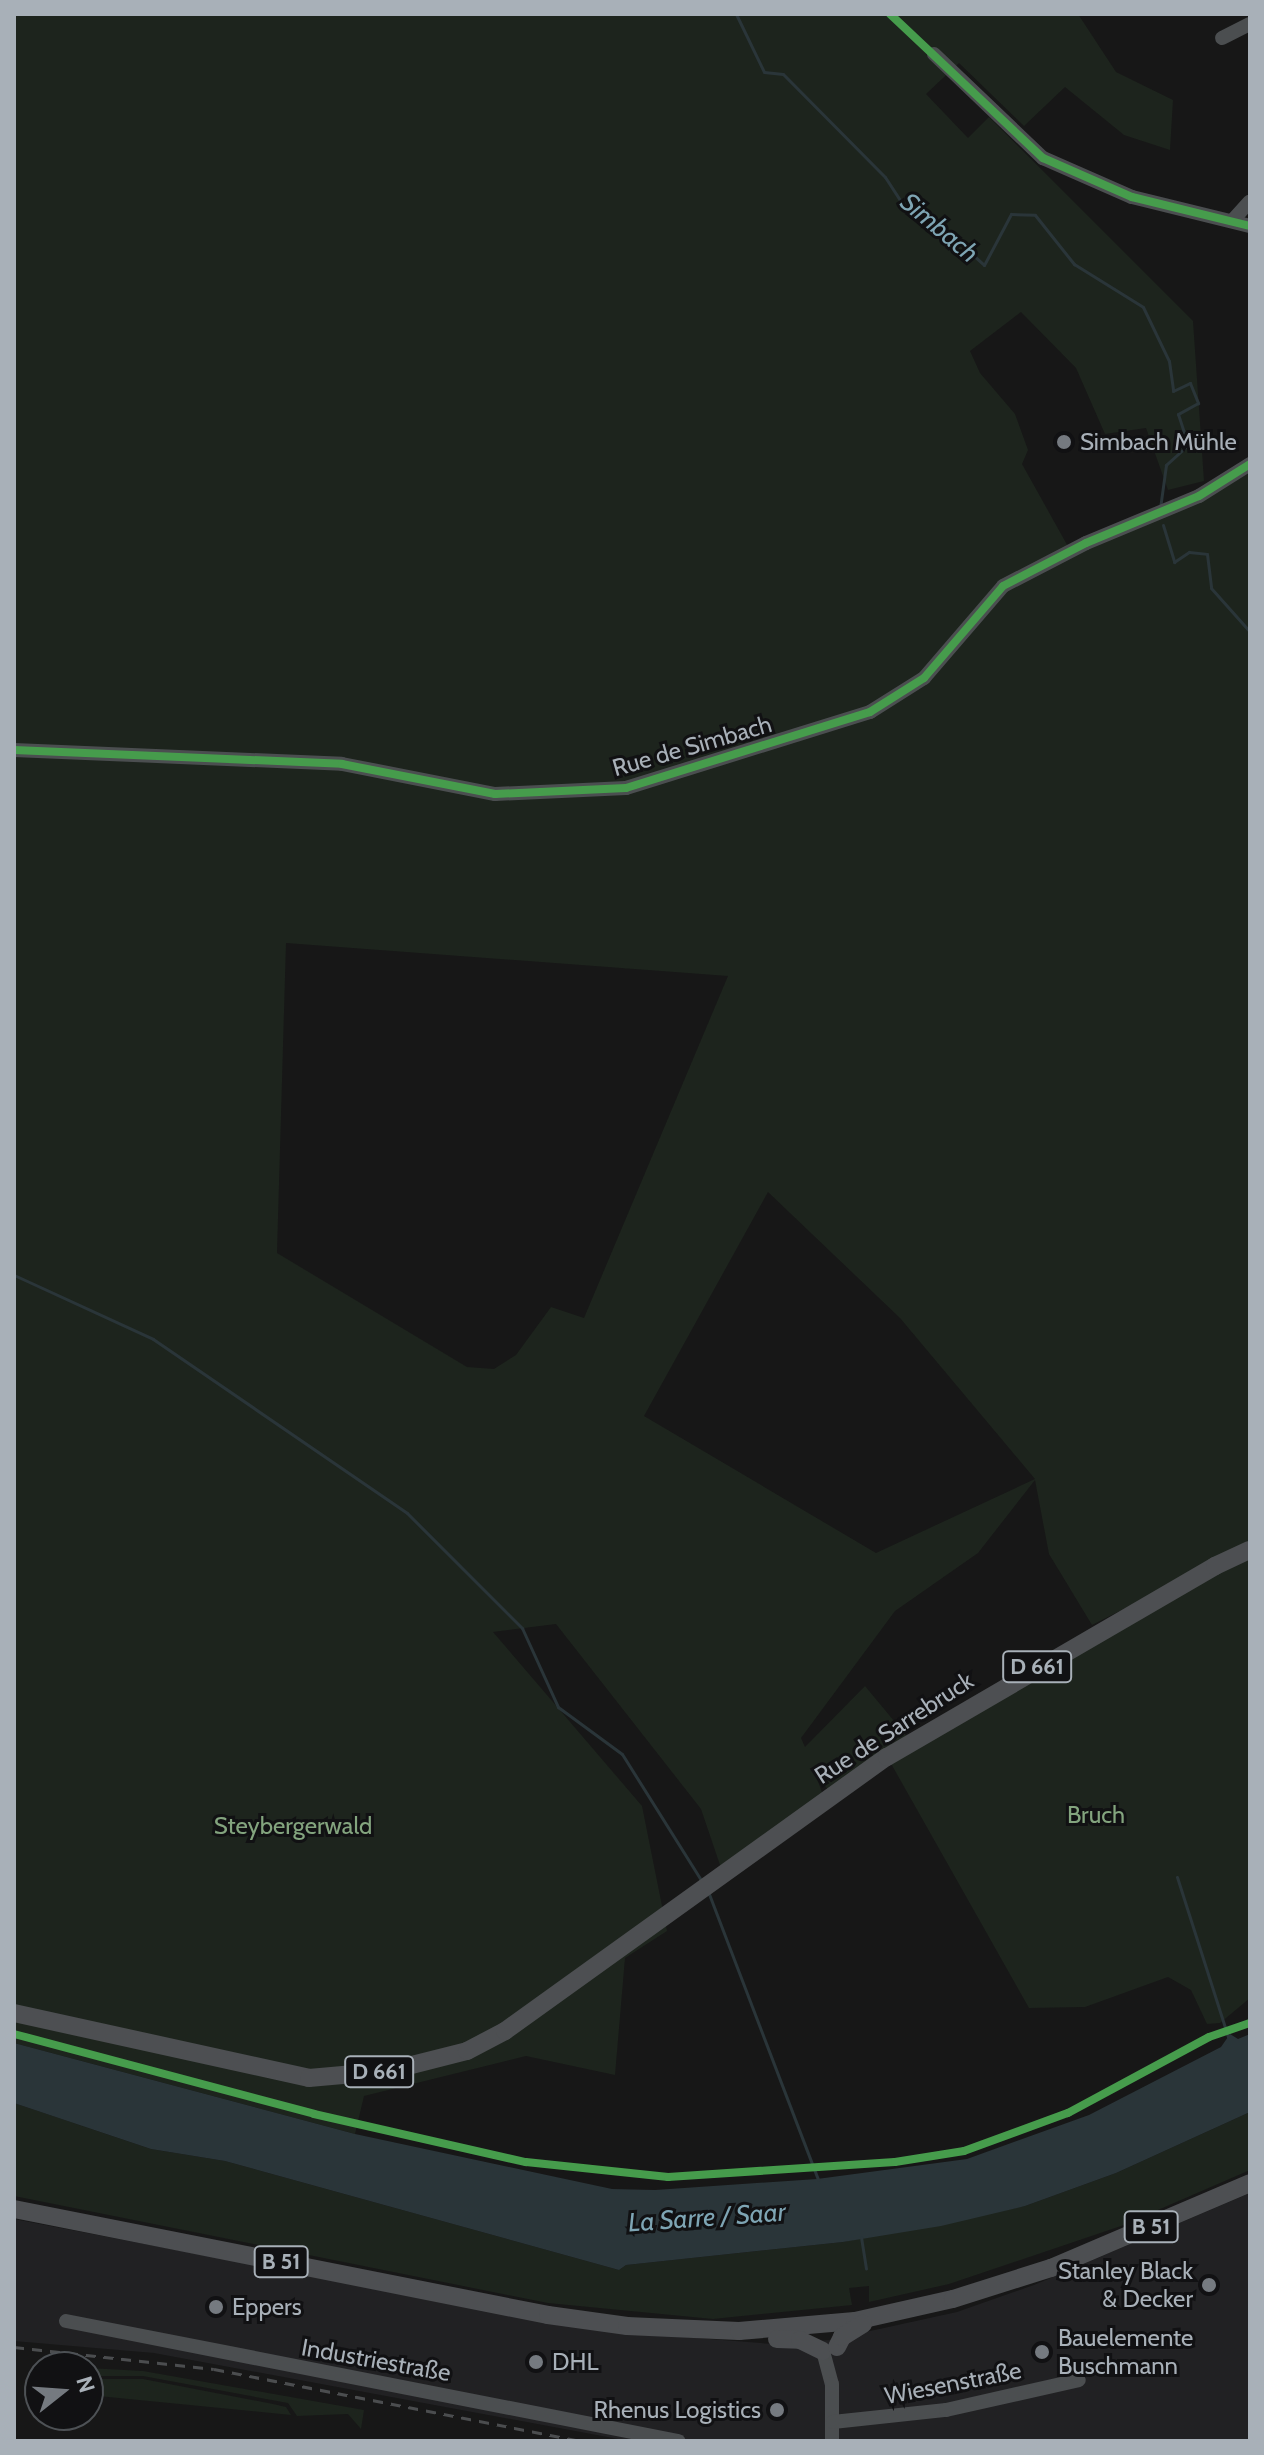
<!DOCTYPE html>
<html>
<head>
<meta charset="utf-8">
<style>
	body { margin:0 }
	#map { position:relative; width:1264px; height:2455px; overflow:hidden; background:#171717; font-family:Cabin,sans-serif }
	div>[style] { position:absolute }
	[style*='--x'] { left:calc(var(--x)*1px); top:calc(var(--y)*1px); width:calc(var(--w)*1px); rotate:calc(var(--a)*1deg) }
	.built>* { inset:0; background:#212123 }
	.green>* { inset:0; background:#1d241d }
	.water>* { inset:0; background:#2a3539 }
	.stream>* { height:3px; margin:-1.5px; padding:0 1.5px; transform-origin:1.5px; border-radius:1.5px; background:#2a3539 }
	.minor>* { height:14px; margin:-7px; padding:0 7px; transform-origin:7px; border-radius:7px; background:#4b4e50 }
	.major>* { height:18px; margin:-9px; padding:0 9px; transform-origin:9px; border-radius:9px; background:#4d4f52 }
	.rail>* { height:3px; margin-top:-1.5px; transform-origin:0; background:repeating-linear-gradient(90deg,#4b4d4f 0 10px,transparent 0 18px) }
	.cycleway>* { height:8px; margin:-4px; padding:0 4px; transform-origin:4px; border-radius:4px; background:#469c4c }
	.dots>* { width:22px; height:22px; translate:-50% -50%; box-sizing:border-box; border:4px solid #111113; border-radius:50% }
	span { translate:-50% -50%; white-space:nowrap; text-align:center; line-height:1.15; -webkit-text-stroke:6px #111113; paint-order:stroke }
	.shield-label span { padding:2px 6px; background:#111113; border:2px solid; border-radius:6px; -webkit-text-stroke-width:0 }
	.shield-label { font-size:22px; color:#a8b0b8; font-weight:700 }
	.poi-label { font-size:24px; color:#a8b0b8 }
	.left { translate:0 -50%; text-align:left }
	.right { translate:-100% -50%; text-align:right }
	.street-label { font-size:24px; color:#a8b0b8 }
	.park-label { font-size:24px; color:#83a47e }
	.water-label { font-size:26px; color:#7ea5b4; font-style:italic }
	.frame { position:absolute; inset:0; border:16px solid #a8b0b8; pointer-events:none }
	.north { position:absolute; left:24px; top:2351px; width:80px; height:80px; box-sizing:border-box; background:#111113; border:2px solid #4d5155; border-radius:50%; rotate:73deg; font-size:22px; font-weight:700; line-height:32px; text-align:center; color:#a8b0b8 }
	.north::after { content:''; display:block; margin:auto; width:28px; height:36px; background:#757a80; clip-path:polygon(50% 0,100% 100%,50% 72%,0 100%) }
</style>
</head>
<body>
<div id="map">
	<div class="built">
		<i style="clip-path:polygon(1250px 2193px,1250px 2441px,629px 2441px,154px 2353px,14px 2341px,14px 2219px,595px 2330px,772px 2344px,829px 2340px,957px 2312px,1034px 2285px)"></i>
	</div>
	<div class="green">
		<i style="clip-path:polygon(evenodd,14px 14px,1078px 14px,1116px 72px,1173px 100px,1170px 150px,1124px 135px,1065px 87px,1024px 126px,959px 63px,926px 94px,968px 138px,989px 117px,1193px 321px,1204px 481px,1168px 490px,1146px 428px,1105px 434px,1076px 368px,1021px 312px,970px 351px,980px 373px,1015px 414px,1028px 450px,1022px 464px,1070px 550px,1250px 464px,1250px 1545px,1092px 1625px,1049px 1554px,1035px 1480px,978px 1553px,895px 1611px,801px 1738px,805px 1747px,865px 1686px,909px 1739px,832px 1796px,813px 1768px,823px 1795px,721px 1868px,701px 1809px,556px 1624px,493px 1632px,642px 1806px,667px 1931px,625px 1958px,615px 2075px,526px 2056px,364px 2096px,355px 2134px,14px 2043px,14px 14px,286px 943px,728px 976px,584px 1318px,551px 1307px,516px 1355px,494px 1369px,467px 1367px,277px 1253px,286px 943px,14px 14px,768px 1192px,900px 1318px,1035px 1479px,876px 1553px,644px 1416px,768px 1192px)"></i>
		<i style="clip-path:polygon(1250px 1556px,1250px 1998px,1220px 2023px,1207px 2024px,1191px 1990px,1168px 1977px,1085px 2007px,1029px 2008px,889px 1760px)"></i>
		<i style="clip-path:polygon(14px 2103px,151px 2149px,225px 2161px,619px 2270px,626px 2265px,843px 2242px,1025px 2206px,1116px 2173px,1250px 2112px,1250px 2170px,1121px 2226px,949px 2284px,869px 2302px,869px 2286px,849px 2288px,852px 2305px,713px 2319px,548px 2303px,14px 2196px)"></i>
		<i style="clip-path:polygon(88px 2368px,143px 2371px,364px 2410px,361px 2429px,348px 2414px,297px 2416px,288px 2403px,143px 2376px,88px 2376px)"></i>
		<i style="clip-path:polygon(88px 2379px,143px 2379px,273px 2404px,286px 2407px,291px 2415px,88px 2395px)"></i>
	</div>
	<div class="water">
		<i style="clip-path:polygon(1230px 2034px,1238px 2039px,1250px 2034px,1250px 2112px,1116px 2173px,1025px 2206px,941px 2226px,843px 2242px,626px 2265px,619px 2270px,225px 2161px,151px 2149px,14px 2103px,14px 2043px,355px 2134px,612px 2189px,655px 2190px,817px 2179px,967px 2159px,1089px 2115px,1221px 2047px)"></i>
	</div>
	<div class="stream">
		<i style="--x:736;--y:14;--w:64;--a:64.2"></i>
		<i style="--x:764;--y:72;--w:19;--a:6"></i>
		<i style="--x:783;--y:74;--w:145;--a:45.3"></i>
		<i style="--x:885;--y:177;--w:33;--a:57"></i>
		<i style="--x:903;--y:205;--w:37;--a:26"></i>
		<i style="--x:936;--y:221;--w:65;--a:42.5"></i>
		<i style="--x:984;--y:265;--w:58;--a:-62.1"></i>
		<i style="--x:1011;--y:214;--w:24;--a:2"></i>
		<i style="--x:1035;--y:215;--w:63;--a:51.5"></i>
		<i style="--x:1074;--y:264;--w:81;--a:31.9"></i>
		<i style="--x:1143;--y:307;--w:60;--a:64.3"></i>
		<i style="--x:1169;--y:361;--w:30;--a:82"></i>
		<i style="--x:1173;--y:391;--w:19;--a:-25"></i>
		<i style="--x:1190;--y:383;--w:22;--a:68"></i>
		<i style="--x:1198;--y:403;--w:23;--a:151"></i>
		<i style="--x:1178;--y:414;--w:33;--a:72"></i>
		<i style="--x:1188;--y:445;--w:30;--a:138"></i>
		<i style="--x:1166;--y:465;--w:43;--a:97.9"></i>
		<i style="--x:1163;--y:525;--w:39;--a:73"></i>
		<i style="--x:1174;--y:562;--w:18;--a:-34"></i>
		<i style="--x:1189;--y:552;--w:18;--a:6"></i>
		<i style="--x:1207;--y:554;--w:34;--a:83"></i>
		<i style="--x:1211;--y:588;--w:59;--a:48.4"></i>
		<i style="--x:14;--y:1275;--w:153;--a:24.7"></i>
		<i style="--x:153;--y:1339;--w:308;--a:34.4"></i>
		<i style="--x:407;--y:1513;--w:163;--a:45"></i>
		<i style="--x:522;--y:1628;--w:87;--a:65.5"></i>
		<i style="--x:558;--y:1707;--w:79;--a:36.3"></i>
		<i style="--x:622;--y:1754;--w:149;--a:57.9"></i>
		<i style="--x:1177;--y:1877;--w:168;--a:72.3"></i>
		<i style="--x:709;--y:1894;--w:306;--a:69.1"></i>
		<i style="--x:861;--y:2237;--w:32;--a:81"></i>
	</div>
	<div class="minor">
		<i style="--x:1222;--y:38;--w:31;--a:-27"></i>
		<i style="--x:934;--y:54;--w:151;--a:43.7"></i>
		<i style="--x:1043;--y:158;--w:97;--a:23.7"></i>
		<i style="--x:1132;--y:197;--w:122;--a:13.8"></i>
		<i style="--x:1233;--y:220;--w:25;--a:-48"></i>
		<i style="--x:14;--y:750;--w:328;--a:2.4"></i>
		<i style="--x:342;--y:764;--w:156;--a:11.1"></i>
		<i style="--x:495;--y:794;--w:131;--a:-2.6"></i>
		<i style="--x:626;--y:788;--w:256;--a:-17.3"></i>
		<i style="--x:870;--y:712;--w:64;--a:-32.2"></i>
		<i style="--x:924;--y:678;--w:121;--a:-49.3"></i>
		<i style="--x:1003;--y:586;--w:93;--a:-27.4"></i>
		<i style="--x:1086;--y:543;--w:122;--a:-22.6"></i>
		<i style="--x:1199;--y:496;--w:60;--a:-32.1"></i>
		<i style="--x:66;--y:2321;--w:624;--a:11.09"></i>
		<i style="--x:823;--y:2351;--w:34;--a:75"></i>
		<i style="--x:832;--y:2384;--w:57;--a:90"></i>
		<i style="--x:833;--y:2422;--w:114;--a:-6.1"></i>
		<i style="--x:946;--y:2410;--w:136;--a:-12.7"></i>
	</div>
	<div class="major">
		<i style="--x:14;--y:2013;--w:302;--a:12.4"></i>
		<i style="--x:309;--y:2078;--w:79;--a:-5.1"></i>
		<i style="--x:388;--y:2071;--w:81;--a:-14.2"></i>
		<i style="--x:467;--y:2051;--w:43;--a:-27.8"></i>
		<i style="--x:505;--y:2031;--w:470;--a:-35.7"></i>
		<i style="--x:887;--y:1757;--w:380;--a:-30.2"></i>
		<i style="--x:1215;--y:1566;--w:38;--a:-25"></i>
		<i style="--x:14;--y:2209;--w:544;--a:11.23"></i>
		<i style="--x:548;--y:2315;--w:80;--a:7.9"></i>
		<i style="--x:627;--y:2326;--w:112;--a:2.6"></i>
		<i style="--x:739;--y:2331;--w:116;--a:-4.9"></i>
		<i style="--x:855;--y:2321;--w:100;--a:-12.7"></i>
		<i style="--x:953;--y:2299;--w:103;--a:-17.6"></i>
		<i style="--x:1051;--y:2268;--w:216;--a:-23.1"></i>
		<i style="--x:777;--y:2339;--w:23;--a:2"></i>
		<i style="--x:800;--y:2340;--w:25;--a:26"></i>
		<i style="--x:837;--y:2347;--w:11;--a:-63"></i>
		<i style="--x:842;--y:2337;--w:25;--a:-32"></i>
	</div>
	<div class="rail">
		<i style="--x:14;--y:2347;--w:201;--a:6.3"></i>
		<i style="--x:214;--y:2369;--w:375;--a:11.1"></i>
	</div>
	<div class="cycleway">
		<i style="--x:890;--y:14;--w:210;--a:43.3"></i>
		<i style="--x:1043;--y:158;--w:97;--a:23.7"></i>
		<i style="--x:1132;--y:197;--w:122;--a:13.8"></i>
		<i style="--x:14;--y:750;--w:328;--a:2.4"></i>
		<i style="--x:342;--y:764;--w:156;--a:11.1"></i>
		<i style="--x:495;--y:794;--w:131;--a:-2.6"></i>
		<i style="--x:626;--y:788;--w:256;--a:-17.3"></i>
		<i style="--x:870;--y:712;--w:64;--a:-32.2"></i>
		<i style="--x:924;--y:678;--w:121;--a:-49.3"></i>
		<i style="--x:1003;--y:586;--w:93;--a:-27.4"></i>
		<i style="--x:1086;--y:543;--w:122;--a:-22.6"></i>
		<i style="--x:1199;--y:496;--w:60;--a:-32.1"></i>
		<i style="--x:14;--y:2034;--w:310;--a:14.9"></i>
		<i style="--x:314;--y:2114;--w:217;--a:12.8"></i>
		<i style="--x:526;--y:2162;--w:143;--a:6"></i>
		<i style="--x:668;--y:2177;--w:227;--a:-3.8"></i>
		<i style="--x:895;--y:2162;--w:70;--a:-9.1"></i>
		<i style="--x:964;--y:2151;--w:111;--a:-20.1"></i>
		<i style="--x:1068;--y:2113;--w:160;--a:-28.3"></i>
		<i style="--x:1209;--y:2037;--w:43;--a:-18.9"></i>
	</div>
	<div class="dots">
		<i style="left:1064px;top:442px;background:#757a80"></i>
		<i style="left:1209px;top:2285px;background:#757a80"></i>
		<i style="left:216px;top:2307px;background:#757a80"></i>
		<i style="left:1042px;top:2352px;background:#757a80"></i>
		<i style="left:536px;top:2362px;background:#757a80"></i>
		<i style="left:777px;top:2410px;background:#757a80"></i>
	</div>
	<div class="shield-label">
		<span style="left:1037px;top:1667px">D 661</span>
		<span style="left:379px;top:2072px">D 661</span>
		<span style="left:1151px;top:2227px">B 51</span>
		<span style="left:281px;top:2262px">B 51</span>
	</div>
	<div class="poi-label">
		<span class="left" style="left:1080px;top:442px">Simbach Mühle</span>
		<span class="right" style="left:1193px;top:2285px">Stanley Black<br>&amp; Decker</span>
		<span class="left" style="left:232px;top:2307px">Eppers</span>
		<span class="left" style="left:1058px;top:2352px">Bauelemente<br>Buschmann</span>
		<span class="left" style="left:552px;top:2362px">DHL</span>
		<span class="right" style="left:761px;top:2410px">Rhenus Logistics</span>
	</div>
	<div class="street-label">
		<span style="left:692px;top:746px;rotate:-16deg">Rue de Simbach</span>
		<span style="left:894px;top:1728px;rotate:-33deg">Rue de Sarrebruck</span>
		<span style="left:376px;top:2360px;rotate:10deg">Industriestraße</span>
		<span style="left:953px;top:2383px;rotate:-11deg">Wiesenstraße</span>
	</div>
	<div class="park-label">
		<span style="left:1096px;top:1815px">Bruch</span>
		<span style="left:293px;top:1826px">Steybergerwald</span>
	</div>
	<div class="water-label">
		<span style="left:939px;top:228px;rotate:40deg">Simbach</span>
		<span style="left:707px;top:2218px;rotate:-4deg">La Sarre / Saar</span>
	</div>
	<div class="frame"></div>
	<div class="north">N</div>
</div>
</body>
</html>
